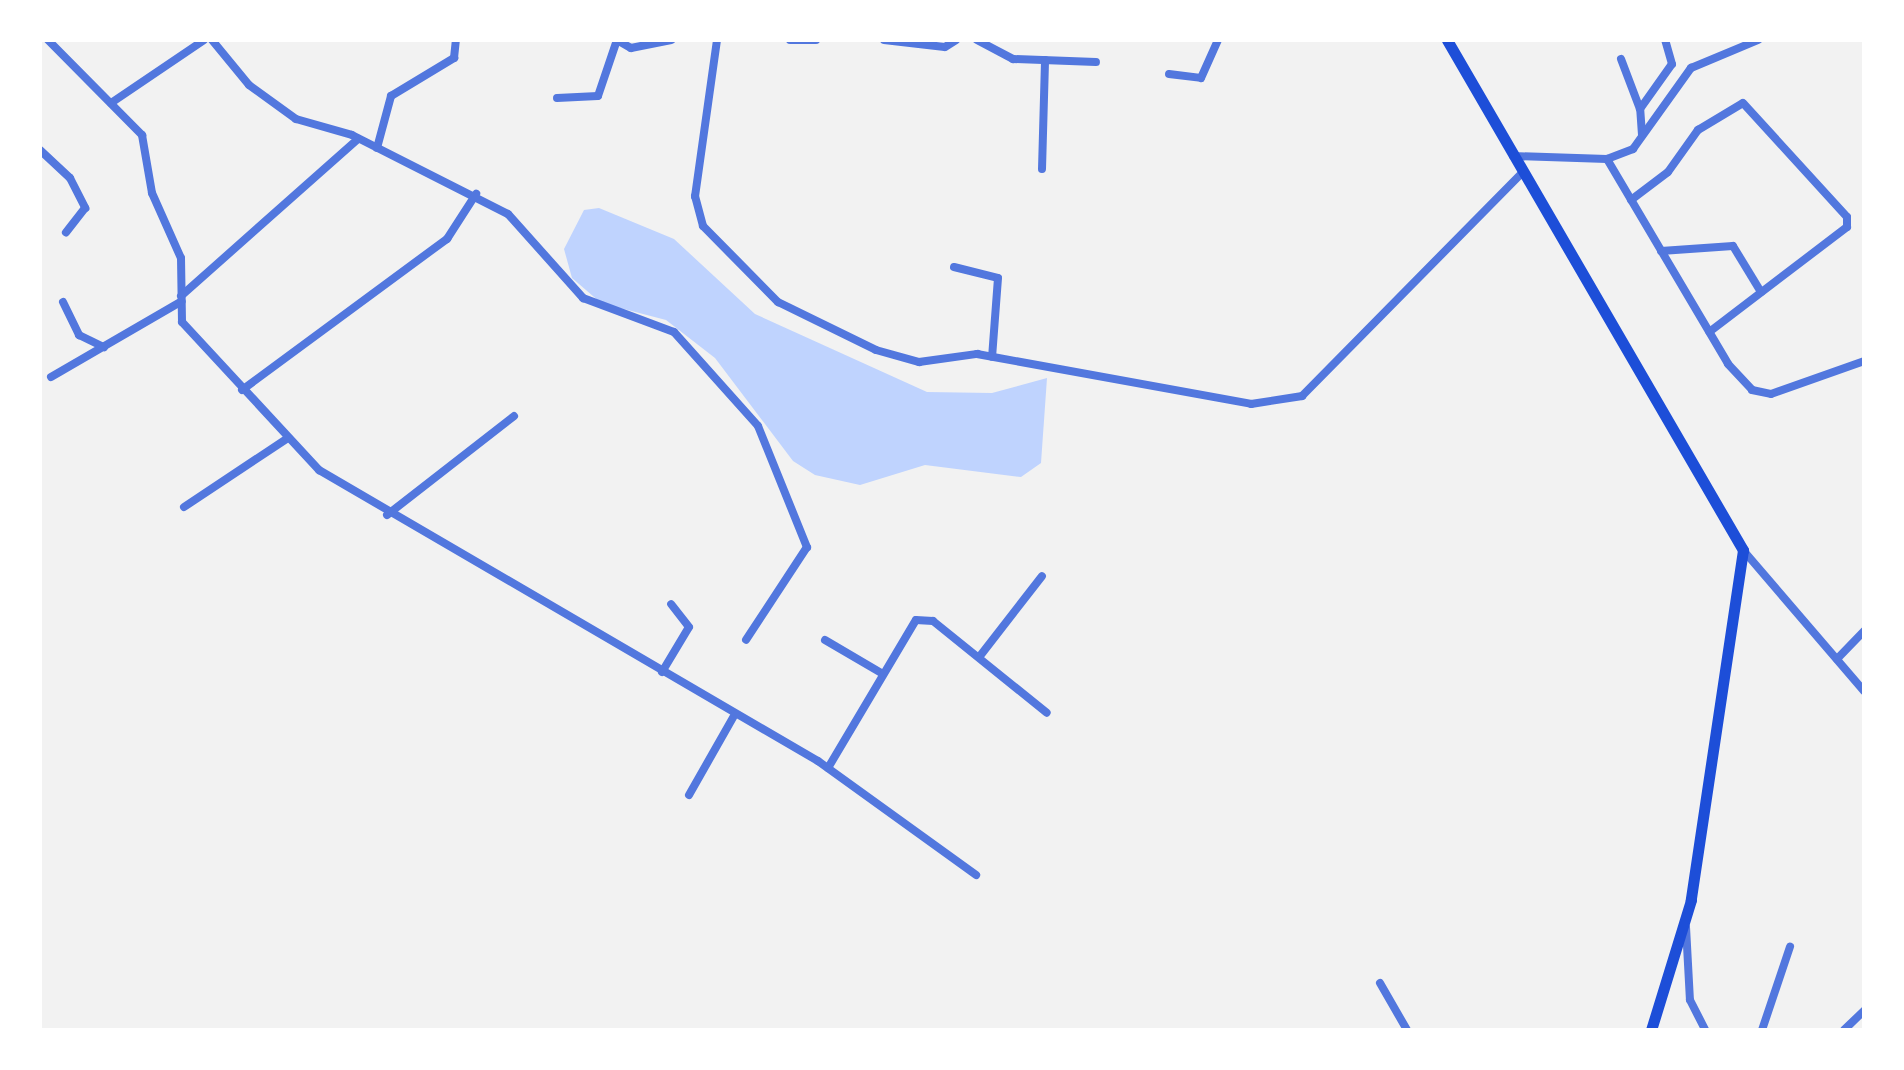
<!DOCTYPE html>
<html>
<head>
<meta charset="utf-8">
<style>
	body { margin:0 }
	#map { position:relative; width:1904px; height:1070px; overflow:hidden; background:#f2f2f2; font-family:"Roboto Condensed",sans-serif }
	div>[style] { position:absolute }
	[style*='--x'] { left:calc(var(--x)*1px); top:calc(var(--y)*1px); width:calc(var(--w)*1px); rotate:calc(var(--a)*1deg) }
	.water>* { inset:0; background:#bfd3fe }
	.minor>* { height:8px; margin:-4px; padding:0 4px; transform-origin:4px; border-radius:4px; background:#5277de }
	.secondary>* { height:11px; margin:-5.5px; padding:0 5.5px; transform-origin:5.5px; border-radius:5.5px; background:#1d4ed8 }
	span { translate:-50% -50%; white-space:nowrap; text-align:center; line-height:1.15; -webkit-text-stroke:6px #fff; paint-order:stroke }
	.frame { position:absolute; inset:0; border:42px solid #fff; pointer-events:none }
</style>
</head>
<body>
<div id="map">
	<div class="water">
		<i style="clip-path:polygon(599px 208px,674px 239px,755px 314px,927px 392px,992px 393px,1047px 378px,1041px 463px,1021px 477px,925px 465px,860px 485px,815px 475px,793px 461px,715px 358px,666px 320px,601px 303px,572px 278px,564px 249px,584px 210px)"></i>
	</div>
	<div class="minor">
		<i style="--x:48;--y:40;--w:134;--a:45.3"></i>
		<i style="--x:142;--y:135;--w:59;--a:80.2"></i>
		<i style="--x:152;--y:193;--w:71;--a:66"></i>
		<i style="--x:181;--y:258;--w:64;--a:89.1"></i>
		<i style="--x:182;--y:322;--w:202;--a:47.2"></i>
		<i style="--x:319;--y:470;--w:578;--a:30.25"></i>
		<i style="--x:818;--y:761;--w:195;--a:35.8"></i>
		<i style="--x:212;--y:40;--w:58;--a:50.6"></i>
		<i style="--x:249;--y:85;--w:58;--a:35.9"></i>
		<i style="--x:296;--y:119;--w:58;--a:15.9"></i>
		<i style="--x:352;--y:135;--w:175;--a:26.9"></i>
		<i style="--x:508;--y:214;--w:113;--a:48.2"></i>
		<i style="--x:583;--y:298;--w:97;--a:20.5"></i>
		<i style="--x:674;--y:332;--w:126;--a:48.2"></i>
		<i style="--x:758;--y:426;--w:131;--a:68"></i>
		<i style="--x:807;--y:547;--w:111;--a:123.3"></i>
		<i style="--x:617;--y:40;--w:16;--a:30"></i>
		<i style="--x:631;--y:48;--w:41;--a:-11.3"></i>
		<i style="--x:717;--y:40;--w:158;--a:98"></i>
		<i style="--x:695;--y:196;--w:31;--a:75"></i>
		<i style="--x:703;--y:226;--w:107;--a:45.4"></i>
		<i style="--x:778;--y:302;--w:109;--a:26.1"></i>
		<i style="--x:876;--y:350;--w:45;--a:15.6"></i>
		<i style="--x:919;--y:362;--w:59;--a:-7.9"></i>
		<i style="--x:977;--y:354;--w:279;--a:10.3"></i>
		<i style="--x:1251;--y:404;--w:52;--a:-8.9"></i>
		<i style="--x:1302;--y:396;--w:315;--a:-45.4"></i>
		<i style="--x:790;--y:40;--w:26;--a:0"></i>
		<i style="--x:884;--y:40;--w:61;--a:6.5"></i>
		<i style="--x:945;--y:47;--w:13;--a:-32"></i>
		<i style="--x:977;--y:40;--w:41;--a:27.8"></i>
		<i style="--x:1013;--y:59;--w:83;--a:2.1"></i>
		<i style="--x:1621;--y:59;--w:53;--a:69.2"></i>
		<i style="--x:1169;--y:74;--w:32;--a:7"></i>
		<i style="--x:1201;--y:78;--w:42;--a:-65.9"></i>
		<i style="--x:557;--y:98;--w:41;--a:-2.8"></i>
		<i style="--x:598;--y:96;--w:59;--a:-71.3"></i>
		<i style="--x:111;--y:103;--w:112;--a:-34.1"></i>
		<i style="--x:1642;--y:135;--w:26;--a:-94"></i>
		<i style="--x:1640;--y:109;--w:55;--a:-54.6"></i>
		<i style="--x:1672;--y:64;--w:25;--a:-106"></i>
		<i style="--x:377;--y:148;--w:54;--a:-74.9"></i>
		<i style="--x:391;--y:96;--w:74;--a:-31.1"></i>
		<i style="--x:454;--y:58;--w:18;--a:-84"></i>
		<i style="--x:40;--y:150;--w:41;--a:43"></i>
		<i style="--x:70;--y:178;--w:34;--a:63"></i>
		<i style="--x:85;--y:208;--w:31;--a:128"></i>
		<i style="--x:1513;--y:156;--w:94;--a:1.8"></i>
		<i style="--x:1607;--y:159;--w:28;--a:-21"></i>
		<i style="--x:1633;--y:149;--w:100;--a:-54.4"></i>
		<i style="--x:1691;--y:68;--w:73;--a:-22.7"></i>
		<i style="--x:1607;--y:159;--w:238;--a:59.4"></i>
		<i style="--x:1728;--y:364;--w:35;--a:47"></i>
		<i style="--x:1752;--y:390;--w:19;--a:12"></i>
		<i style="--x:1771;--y:394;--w:99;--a:-19.5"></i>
		<i style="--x:1042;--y:169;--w:109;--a:-88.4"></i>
		<i style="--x:1631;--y:200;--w:46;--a:-37.1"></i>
		<i style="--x:1668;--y:172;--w:52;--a:-54.5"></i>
		<i style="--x:1698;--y:130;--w:52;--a:-31"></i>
		<i style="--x:1743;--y:103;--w:154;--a:47.6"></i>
		<i style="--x:1847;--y:217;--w:10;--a:90"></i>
		<i style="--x:1847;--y:227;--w:173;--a:142.7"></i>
		<i style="--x:1661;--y:251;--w:72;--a:-4"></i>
		<i style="--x:1733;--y:246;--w:54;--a:58.7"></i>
		<i style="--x:954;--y:267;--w:45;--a:14"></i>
		<i style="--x:998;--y:278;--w:79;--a:94.3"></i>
		<i style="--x:181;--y:296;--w:237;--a:-41.6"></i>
		<i style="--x:63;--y:302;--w:37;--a:64"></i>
		<i style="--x:79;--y:335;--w:28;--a:26"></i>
		<i style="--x:51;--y:377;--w:151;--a:-30.1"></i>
		<i style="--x:242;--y:390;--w:255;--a:-36.4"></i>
		<i style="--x:447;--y:239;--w:54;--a:-57.2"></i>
		<i style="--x:184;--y:507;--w:125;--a:-33.6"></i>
		<i style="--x:387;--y:515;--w:161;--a:-37.9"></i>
		<i style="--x:1743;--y:550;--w:186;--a:49.4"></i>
		<i style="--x:825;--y:640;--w:67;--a:30.4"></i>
		<i style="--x:980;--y:656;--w:101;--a:-52.2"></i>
		<i style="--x:1837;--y:659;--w:39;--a:-46"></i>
		<i style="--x:662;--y:672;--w:52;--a:-59"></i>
		<i style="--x:689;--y:627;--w:29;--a:-128"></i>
		<i style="--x:828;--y:768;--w:172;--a:-59.3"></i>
		<i style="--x:916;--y:620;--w:17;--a:3"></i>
		<i style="--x:933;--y:621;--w:146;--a:38.9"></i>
		<i style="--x:689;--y:795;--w:93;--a:-60.4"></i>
		<i style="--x:1686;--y:927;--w:73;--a:86.9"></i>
		<i style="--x:1690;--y:1000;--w:34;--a:63"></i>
		<i style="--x:1380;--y:983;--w:54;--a:60.1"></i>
		<i style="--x:1762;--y:1030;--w:88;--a:-71.4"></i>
		<i style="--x:1844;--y:1030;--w:28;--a:-44"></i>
	</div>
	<div class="secondary">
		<i style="--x:1447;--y:40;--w:590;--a:59.87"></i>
		<i style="--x:1743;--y:550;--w:354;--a:98.5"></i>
		<i style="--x:1691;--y:900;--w:136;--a:107.1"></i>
	</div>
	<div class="frame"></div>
</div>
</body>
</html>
